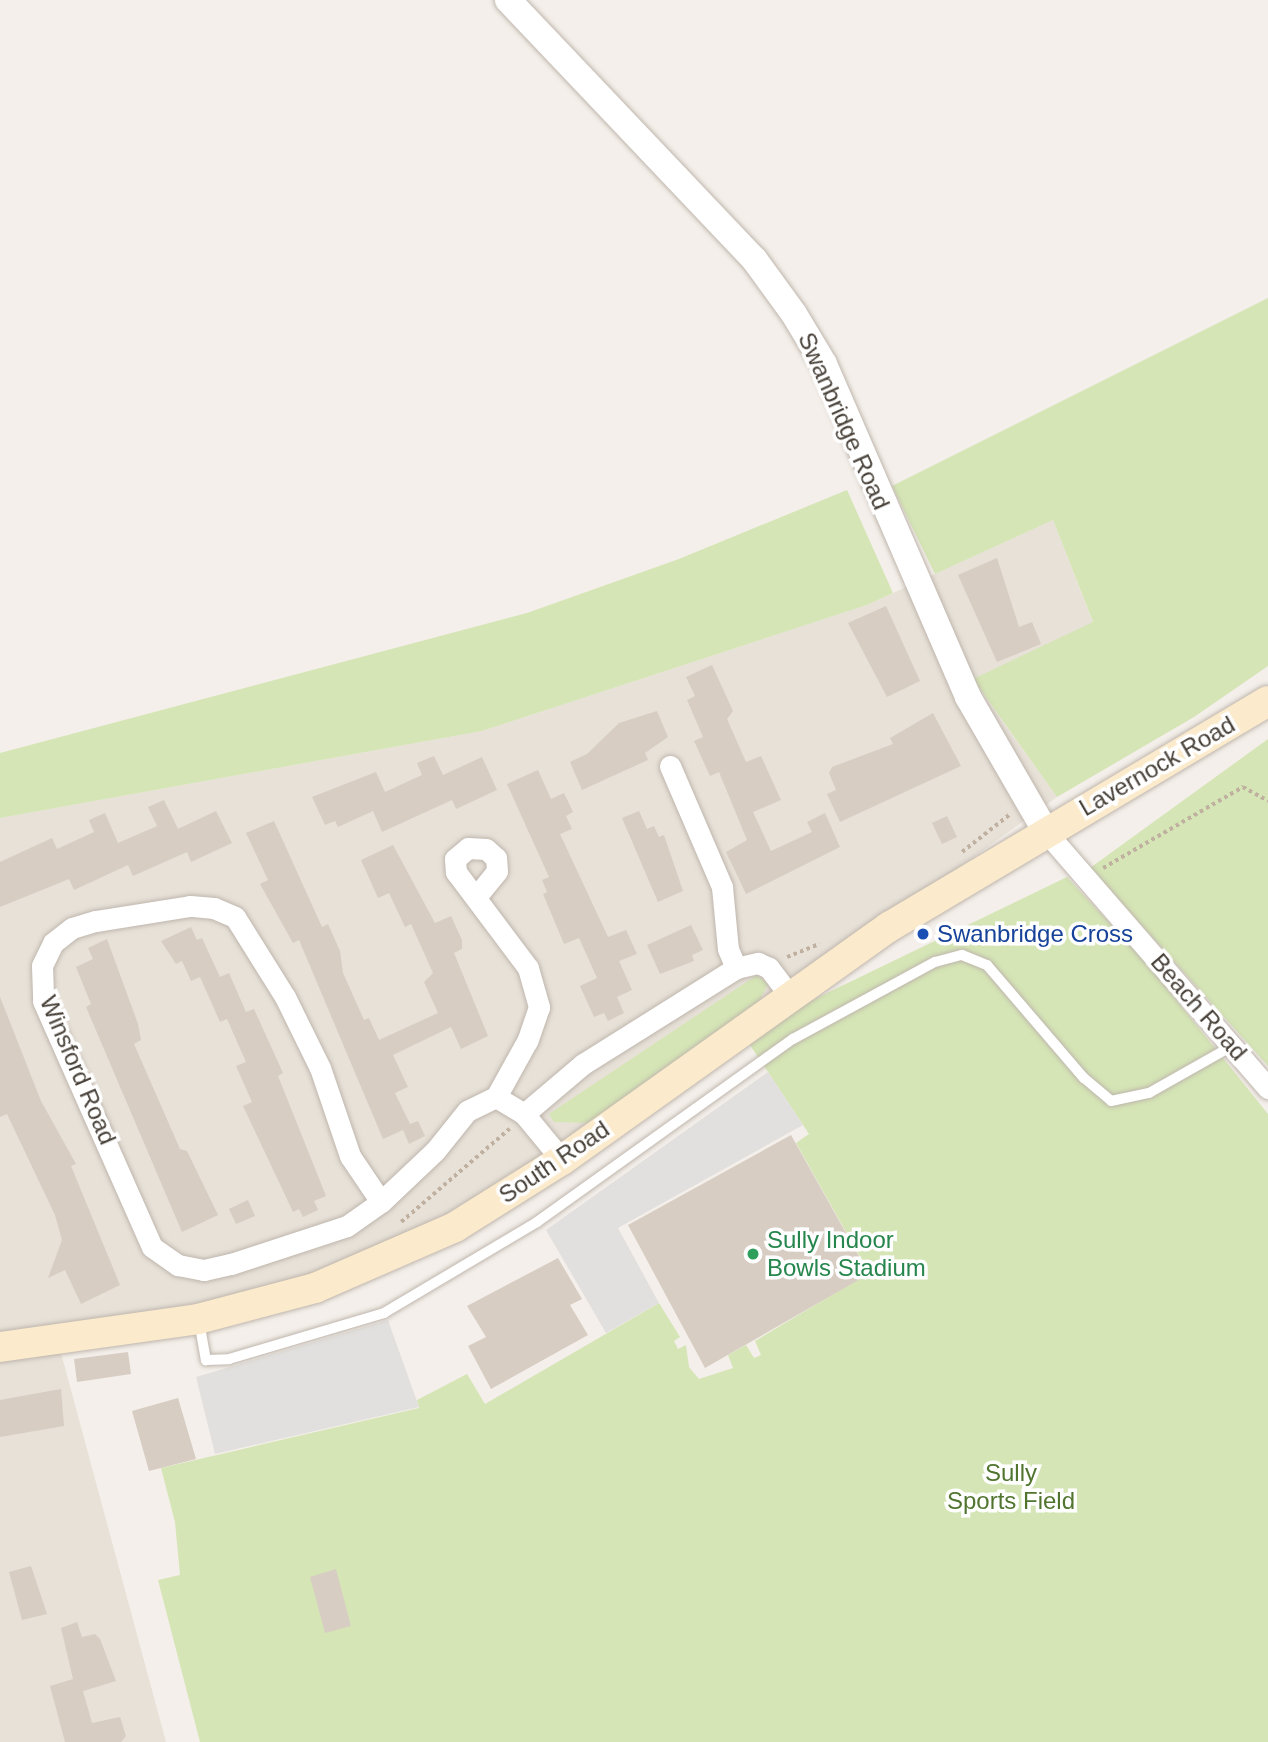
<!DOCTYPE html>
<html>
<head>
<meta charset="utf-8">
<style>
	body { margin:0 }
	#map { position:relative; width:1268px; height:1742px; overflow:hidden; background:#f4efea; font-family:Helvetica,sans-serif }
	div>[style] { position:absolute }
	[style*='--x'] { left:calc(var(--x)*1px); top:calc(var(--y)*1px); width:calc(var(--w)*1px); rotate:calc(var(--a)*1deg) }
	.residential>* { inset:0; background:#e7e1d8 }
	.green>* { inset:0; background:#d5e5b5 }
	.parking>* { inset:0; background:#e2e0de }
	.building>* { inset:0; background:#d7cdc3 }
	.path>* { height:3.5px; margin-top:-1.75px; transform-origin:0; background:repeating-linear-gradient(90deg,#bfb09f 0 3.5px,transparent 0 7px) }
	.roads { filter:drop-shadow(0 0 2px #bfb6ad) drop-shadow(0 0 2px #bfb6ad) }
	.service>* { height:10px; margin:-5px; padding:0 5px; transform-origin:5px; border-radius:5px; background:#fff }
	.minor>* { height:21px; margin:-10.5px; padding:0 10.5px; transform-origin:10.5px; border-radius:10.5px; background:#fff }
	.tertiary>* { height:26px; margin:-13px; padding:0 13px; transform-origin:13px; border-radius:13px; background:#fff }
	.secondary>* { height:30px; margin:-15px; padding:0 15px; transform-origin:15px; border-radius:15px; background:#fbebcc }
	.dots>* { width:19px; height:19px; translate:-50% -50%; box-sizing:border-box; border:4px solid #fff; border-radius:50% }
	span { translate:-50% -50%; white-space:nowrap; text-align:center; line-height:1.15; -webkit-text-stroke:7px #fff; paint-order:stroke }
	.street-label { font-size:24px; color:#474038 }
	.transit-label { font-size:24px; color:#164399 }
	.left { translate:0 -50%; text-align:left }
	.leisure-label { font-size:24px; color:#27864d }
	.park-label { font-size:24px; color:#51752f }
</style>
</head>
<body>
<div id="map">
	<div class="residential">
		<i style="clip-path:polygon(1053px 520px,1093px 623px,973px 680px,1057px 797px,512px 1188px,300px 1286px,54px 1327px,166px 1742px,0 1742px,0 818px,482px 731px,867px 605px)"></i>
	</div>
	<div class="green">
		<i style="clip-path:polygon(1268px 298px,1268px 666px,1194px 717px,1057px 797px,973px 679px,1093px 622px,1053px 520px,935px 574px,892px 486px)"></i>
		<i style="clip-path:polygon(847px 490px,893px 593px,867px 605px,482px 731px,0 818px,0 753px,527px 613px,679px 559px)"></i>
		<i style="clip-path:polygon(1268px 739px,1268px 1066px,1090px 868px)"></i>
		<i style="clip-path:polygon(1067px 877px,1144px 960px,1268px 1114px,1268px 1742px,200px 1742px,158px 1580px,180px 1575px,175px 1522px,161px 1468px,419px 1408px,417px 1400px,467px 1374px,485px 1404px,659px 1303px,680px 1337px,674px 1341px,678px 1349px,686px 1345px,689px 1367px,699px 1379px,733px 1368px,728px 1355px,746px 1345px,754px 1358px,761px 1355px,755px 1341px,869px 1273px,796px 1143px,809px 1134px,748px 1042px,798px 1007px)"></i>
		<i style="clip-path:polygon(757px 975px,768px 984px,758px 1003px,590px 1123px,554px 1122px,549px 1114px)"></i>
	</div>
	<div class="parking">
		<i style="clip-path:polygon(768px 1072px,803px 1125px,618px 1228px,659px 1303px,606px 1333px,546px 1230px)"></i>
		<i style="clip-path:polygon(388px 1320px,419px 1407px,215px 1454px,196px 1377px)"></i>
	</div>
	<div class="building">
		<i style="clip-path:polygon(997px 558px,1019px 627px,1032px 622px,1041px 644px,997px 662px,958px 575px)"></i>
		<i style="clip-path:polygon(886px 606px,920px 681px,887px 697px,848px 623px)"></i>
		<i style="clip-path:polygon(712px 665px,733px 711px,727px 719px,746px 762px,761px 756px,781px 800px,753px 812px,771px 851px,812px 832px,807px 822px,825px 813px,840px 847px,746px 894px,726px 852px,747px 840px,719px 772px,710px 776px,694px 741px,703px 737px,687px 700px,695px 696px,686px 677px)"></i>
		<i style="clip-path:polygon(657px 711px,668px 737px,645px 753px,648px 760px,582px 790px,570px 762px,587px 754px,619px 723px)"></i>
		<i style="clip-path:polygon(933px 713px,961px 766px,840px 822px,827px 794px,836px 790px,829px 773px,832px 767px,893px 744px,890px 738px)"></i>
		<i style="clip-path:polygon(434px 756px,443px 775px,482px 757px,497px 790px,456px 809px,452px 800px,382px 832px,373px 811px,338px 827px,335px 821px,325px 825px,312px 797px,376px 772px,385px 792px,422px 775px,417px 763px)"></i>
		<i style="clip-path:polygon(538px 770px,551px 799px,564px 793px,573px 812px,566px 816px,572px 829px,560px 834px,608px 937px,626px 930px,637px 954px,619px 961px,632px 990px,617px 997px,624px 1013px,608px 1021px,604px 1013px,594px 1017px,580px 986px,597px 978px,579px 938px,564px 944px,543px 894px,547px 892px,542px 880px,549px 877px,507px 784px)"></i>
		<i style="clip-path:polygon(164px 800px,178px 829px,216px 811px,232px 843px,191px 862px,187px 852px,133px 876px,128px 865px,74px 890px,69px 879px,0 907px,0 862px,52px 838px,57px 849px,94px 832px,89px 820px,105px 813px,118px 843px,157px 826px,148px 807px)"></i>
		<i style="clip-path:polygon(639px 811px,647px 829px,654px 826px,659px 837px,664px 835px,683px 891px,658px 902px,622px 818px)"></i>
		<i style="clip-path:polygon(947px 816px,957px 837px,942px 844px,932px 823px)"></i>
		<i style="clip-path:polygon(274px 821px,322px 927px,328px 924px,340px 951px,343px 973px,364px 1020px,369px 1018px,379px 1040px,438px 1013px,424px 982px,433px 973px,411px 924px,405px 927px,389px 893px,378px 898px,361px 860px,393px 845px,435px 923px,451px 916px,462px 940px,462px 949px,454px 953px,488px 1036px,461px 1049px,451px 1027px,393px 1055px,408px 1087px,395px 1093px,410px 1124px,418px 1121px,425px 1136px,409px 1144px,403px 1130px,383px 1139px,299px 940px,293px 943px,260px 884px,268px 880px,246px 833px)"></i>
		<i style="clip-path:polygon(691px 925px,703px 950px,692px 955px,694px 961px,660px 974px,647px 945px)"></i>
		<i style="clip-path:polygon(191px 927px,197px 940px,202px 938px,220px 977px,229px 973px,246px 1012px,254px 1009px,283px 1073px,278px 1076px,326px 1196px,314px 1201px,318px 1210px,303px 1217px,299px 1209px,293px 1212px,243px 1106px,252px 1102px,236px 1066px,246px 1062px,227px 1019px,220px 1022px,200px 977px,191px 981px,182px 961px,176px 964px,161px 941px)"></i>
		<i style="clip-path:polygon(107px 939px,138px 1024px,141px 1040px,134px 1044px,180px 1149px,187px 1151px,218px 1215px,182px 1232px,86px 1007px,91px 1004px,76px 967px,93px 959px,88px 948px)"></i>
		<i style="clip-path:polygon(0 997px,41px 1101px,76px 1164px,71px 1166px,120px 1285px,81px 1304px,65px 1270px,48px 1278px,62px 1240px,55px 1215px,7px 1114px,0 1117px)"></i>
		<i style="clip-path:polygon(791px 1135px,869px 1274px,705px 1368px,628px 1225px)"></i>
		<i style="clip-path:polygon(248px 1200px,255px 1216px,236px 1224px,229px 1209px)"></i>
		<i style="clip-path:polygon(558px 1258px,582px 1299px,570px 1305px,588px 1335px,491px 1389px,468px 1346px,486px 1337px,467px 1306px)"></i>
		<i style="clip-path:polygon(128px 1352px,131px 1374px,77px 1382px,74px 1359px)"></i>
		<i style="clip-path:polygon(61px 1389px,64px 1426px,0 1437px,0 1400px)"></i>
		<i style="clip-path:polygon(178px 1398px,196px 1459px,149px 1471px,132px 1411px)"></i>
		<i style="clip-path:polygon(31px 1566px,47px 1614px,22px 1620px,9px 1572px)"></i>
		<i style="clip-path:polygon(336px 1569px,351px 1626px,325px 1633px,310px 1577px)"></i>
		<i style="clip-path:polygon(77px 1622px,82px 1637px,95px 1634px,100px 1639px,116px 1681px,83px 1691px,92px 1723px,120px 1717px,126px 1736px,121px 1742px,65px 1742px,50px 1686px,73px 1679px,61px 1628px)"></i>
	</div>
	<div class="path">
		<i style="--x:962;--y:852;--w:60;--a:-38.2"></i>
		<i style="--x:1103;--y:868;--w:162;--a:-30.1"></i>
		<i style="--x:1243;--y:787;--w:29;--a:29"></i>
		<i style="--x:787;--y:957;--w:35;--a:-22"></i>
		<i style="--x:401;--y:1222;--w:143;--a:-40.7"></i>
	</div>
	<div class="roads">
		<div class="service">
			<i style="--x:199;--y:1321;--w:40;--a:80"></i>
			<i style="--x:206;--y:1360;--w:23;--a:-2"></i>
			<i style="--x:229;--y:1359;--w:162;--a:-16.5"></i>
			<i style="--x:384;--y:1313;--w:178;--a:-30.7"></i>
			<i style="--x:537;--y:1222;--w:315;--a:-35.6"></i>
			<i style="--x:793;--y:1039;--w:162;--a:-28.5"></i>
			<i style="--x:935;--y:962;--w:28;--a:-15"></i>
			<i style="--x:962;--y:955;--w:27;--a:22"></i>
			<i style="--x:987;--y:965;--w:149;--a:49.4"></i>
			<i style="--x:1084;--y:1078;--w:35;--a:40"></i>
			<i style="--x:1111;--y:1101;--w:39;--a:-12"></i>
			<i style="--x:1149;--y:1093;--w:98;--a:-29.5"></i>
		</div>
		<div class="minor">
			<i style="--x:670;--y:766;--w:132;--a:66.7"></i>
			<i style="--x:722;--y:887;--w:62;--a:84.5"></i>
			<i style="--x:728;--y:949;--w:21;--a:67"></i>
			<i style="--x:736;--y:968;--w:23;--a:-13"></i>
			<i style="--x:758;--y:963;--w:12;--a:24"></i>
			<i style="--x:769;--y:968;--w:34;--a:53"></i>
			<i style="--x:1046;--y:832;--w:339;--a:49.1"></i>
			<i style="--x:476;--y:897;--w:33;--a:-51"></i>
			<i style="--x:497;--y:871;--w:13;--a:-94"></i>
			<i style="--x:496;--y:858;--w:13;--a:-138"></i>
			<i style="--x:486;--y:849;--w:18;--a:-177"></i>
			<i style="--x:468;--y:848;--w:17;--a:140"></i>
			<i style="--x:455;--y:859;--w:13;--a:86"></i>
			<i style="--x:456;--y:872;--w:120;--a:53.1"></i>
			<i style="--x:528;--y:968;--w:41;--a:74.2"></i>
			<i style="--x:539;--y:1007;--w:36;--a:109"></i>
			<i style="--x:527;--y:1041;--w:64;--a:119"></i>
			<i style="--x:524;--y:1114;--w:77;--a:-40.3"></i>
			<i style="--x:583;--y:1064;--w:181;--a:-32.1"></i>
			<i style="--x:381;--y:1202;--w:55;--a:-124"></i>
			<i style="--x:350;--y:1156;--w:93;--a:-108.8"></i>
			<i style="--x:320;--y:1068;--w:79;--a:-116.2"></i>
			<i style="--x:285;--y:997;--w:94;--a:-122"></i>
			<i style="--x:235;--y:917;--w:23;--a:-157"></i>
			<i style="--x:214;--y:908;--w:24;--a:-175"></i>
			<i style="--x:190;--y:906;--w:96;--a:171"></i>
			<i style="--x:95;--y:921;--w:24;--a:163"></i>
			<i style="--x:72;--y:928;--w:24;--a:142"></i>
			<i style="--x:53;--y:943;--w:25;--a:116"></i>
			<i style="--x:42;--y:966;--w:35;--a:88"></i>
			<i style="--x:43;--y:1001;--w:269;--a:66.1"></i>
			<i style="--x:152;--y:1247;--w:32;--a:35"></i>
			<i style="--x:178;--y:1265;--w:26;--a:11"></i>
			<i style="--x:204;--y:1270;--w:28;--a:-13"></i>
			<i style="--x:231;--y:1264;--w:122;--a:-18.1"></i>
			<i style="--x:347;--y:1226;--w:42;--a:-35.2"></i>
			<i style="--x:381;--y:1202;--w:74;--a:-43.4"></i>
			<i style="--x:435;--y:1151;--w:51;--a:-51.3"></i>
			<i style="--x:467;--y:1111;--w:32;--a:-26"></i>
			<i style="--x:496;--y:1097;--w:33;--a:31"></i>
			<i style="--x:524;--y:1114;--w:60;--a:50.4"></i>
		</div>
		<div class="tertiary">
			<i style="--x:508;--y:0;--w:357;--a:46.5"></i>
			<i style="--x:754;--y:259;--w:68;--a:54"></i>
			<i style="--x:794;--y:314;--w:58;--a:59"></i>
			<i style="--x:824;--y:364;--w:363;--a:66.6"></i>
			<i style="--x:968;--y:697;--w:156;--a:60"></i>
		</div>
		<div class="secondary">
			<i style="--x:0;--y:1347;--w:200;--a:-8"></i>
			<i style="--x:198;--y:1319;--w:121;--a:-14.8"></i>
			<i style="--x:315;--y:1288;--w:153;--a:-23.5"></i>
			<i style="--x:455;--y:1227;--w:126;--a:-32.1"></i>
			<i style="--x:562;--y:1160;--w:402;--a:-35.5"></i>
			<i style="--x:889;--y:927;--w:441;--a:-30.8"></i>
		</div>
	</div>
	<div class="dots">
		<i style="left:923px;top:934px;background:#1a4fb4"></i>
		<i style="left:753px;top:1254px;background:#2e9e5b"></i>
	</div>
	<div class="street-label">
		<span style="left:844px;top:421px;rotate:66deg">Swanbridge Road</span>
		<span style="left:1157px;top:766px;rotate:-30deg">Lavernock Road</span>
		<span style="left:1199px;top:1007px;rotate:49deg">Beach Road</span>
		<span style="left:78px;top:1070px;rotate:67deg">Winsford Road</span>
		<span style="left:554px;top:1162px;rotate:-34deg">South Road</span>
	</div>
	<div class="transit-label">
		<span class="left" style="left:937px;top:934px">Swanbridge Cross</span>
	</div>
	<div class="leisure-label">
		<span class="left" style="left:767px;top:1254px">Sully Indoor<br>Bowls Stadium</span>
	</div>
	<div class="park-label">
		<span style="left:1011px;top:1487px">Sully<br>Sports Field</span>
	</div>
</div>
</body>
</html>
